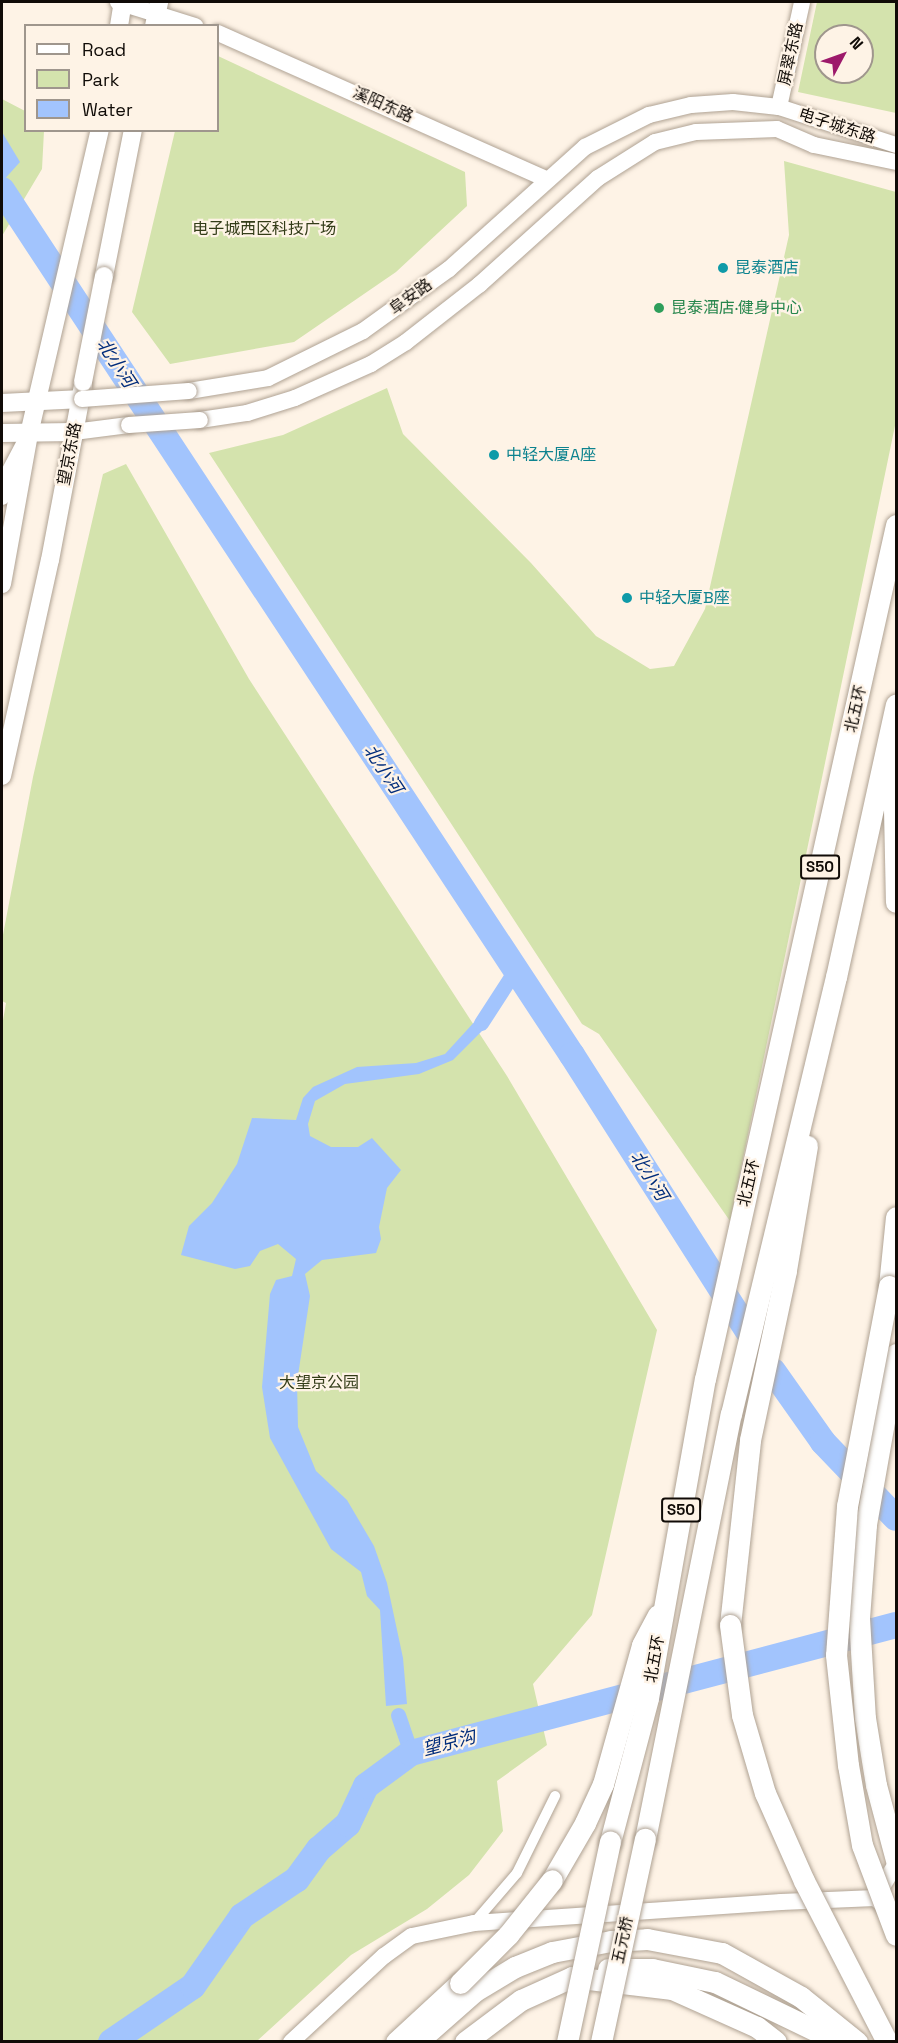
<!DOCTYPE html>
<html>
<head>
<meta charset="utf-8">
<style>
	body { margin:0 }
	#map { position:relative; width:898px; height:2043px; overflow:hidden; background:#fef3e6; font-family:"Space Grotesk","Noto Sans SC",sans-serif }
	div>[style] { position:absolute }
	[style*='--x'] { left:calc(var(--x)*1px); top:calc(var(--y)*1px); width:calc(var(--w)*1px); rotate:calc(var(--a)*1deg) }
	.green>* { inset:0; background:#d4e3ad }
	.water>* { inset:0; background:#a2c4fd }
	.canal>* { height:15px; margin:-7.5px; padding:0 7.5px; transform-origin:7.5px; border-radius:7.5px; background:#a2c4fd }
	.river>* { height:26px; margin:-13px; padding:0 13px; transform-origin:13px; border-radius:13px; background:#a2c4fd }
	.roads { filter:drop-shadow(0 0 2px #afa293) drop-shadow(0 0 2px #afa293) }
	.street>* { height:10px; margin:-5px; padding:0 5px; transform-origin:5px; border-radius:5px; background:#fff }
	.secondary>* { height:16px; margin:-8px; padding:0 8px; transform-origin:8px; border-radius:8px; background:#fff }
	.primary>* { height:18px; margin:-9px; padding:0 9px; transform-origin:9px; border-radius:9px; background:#fff }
	.highway>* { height:21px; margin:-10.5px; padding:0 10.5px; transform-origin:10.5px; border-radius:10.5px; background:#fff }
	.bridges { filter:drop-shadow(0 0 2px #afa293) drop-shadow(0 0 2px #afa293) }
	.secondary-bridge>* { height:16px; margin:-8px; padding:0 8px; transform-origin:8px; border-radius:8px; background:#fff }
	.primary-bridge>* { height:18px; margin:-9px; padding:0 9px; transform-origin:9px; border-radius:9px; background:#fff }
	.highway-bridge>* { height:21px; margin:-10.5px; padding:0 10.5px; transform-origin:10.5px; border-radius:10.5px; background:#fff }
	.dots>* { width:16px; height:16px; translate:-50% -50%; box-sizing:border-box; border:3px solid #fef3e6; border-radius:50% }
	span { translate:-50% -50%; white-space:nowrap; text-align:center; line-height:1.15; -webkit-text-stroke:4.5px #fef3e6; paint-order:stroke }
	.shield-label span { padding:2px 4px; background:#fef3e6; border:2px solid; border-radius:4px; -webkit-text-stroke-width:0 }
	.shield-label { font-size:15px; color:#100b07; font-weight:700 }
	.street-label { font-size:16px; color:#100b07 }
	.park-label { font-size:16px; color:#333c18 }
	.culture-label { font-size:16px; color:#0d838f }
	.left { translate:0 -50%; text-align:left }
	.leisure-label { font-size:16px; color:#27864d }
	.water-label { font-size:18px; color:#002c7b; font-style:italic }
	.frame { position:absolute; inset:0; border:3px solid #100b07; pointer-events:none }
	.legend { position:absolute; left:24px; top:24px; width:195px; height:108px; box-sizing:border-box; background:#fef3e6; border:2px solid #9f968d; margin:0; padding:8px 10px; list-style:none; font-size:18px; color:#100b07 }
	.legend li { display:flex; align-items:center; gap:12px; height:30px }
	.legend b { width:30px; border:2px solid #9f968d }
	.north { position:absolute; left:814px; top:24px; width:60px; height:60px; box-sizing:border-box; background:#fef3e6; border:2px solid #9f968d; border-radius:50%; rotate:49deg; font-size:16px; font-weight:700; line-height:24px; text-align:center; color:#100b07 }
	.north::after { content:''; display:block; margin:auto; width:21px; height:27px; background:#9d196b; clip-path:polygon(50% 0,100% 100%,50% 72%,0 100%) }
</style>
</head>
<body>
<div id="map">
	<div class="green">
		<i style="clip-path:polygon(evenodd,817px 2px,896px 2px,896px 113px,798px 92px,817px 2px,826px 36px,862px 36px,862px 72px,826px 72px,826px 36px)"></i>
		<i style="clip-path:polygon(218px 56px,465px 172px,467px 206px,396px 272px,294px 342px,170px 364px,132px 312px,175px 131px,218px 130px)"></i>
		<i style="clip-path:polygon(2px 99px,25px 111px,26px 130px,44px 131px,42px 169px,2px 236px)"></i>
		<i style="clip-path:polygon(784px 161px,896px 192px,896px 421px,730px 1221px,599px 1034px,582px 1024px,209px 453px,283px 435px,387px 388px,403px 434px,531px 563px,596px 636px,650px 669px,674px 666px,705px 609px,789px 235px)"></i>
		<i style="clip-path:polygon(126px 464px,249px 679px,507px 1076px,657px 1330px,592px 1615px,533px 1684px,547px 1745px,497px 1781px,503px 1831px,469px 1875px,427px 1909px,351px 1955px,257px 2041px,2px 2041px,2px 1026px,6px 1003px,2px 1001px,2px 940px,33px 777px,103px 474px)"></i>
	</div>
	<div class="water">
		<i style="clip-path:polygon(2px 132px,20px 162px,2px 182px)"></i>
		<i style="clip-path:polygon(477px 1019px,485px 1028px,453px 1060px,419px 1074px,345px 1084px,315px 1101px,308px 1124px,310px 1136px,331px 1147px,358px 1147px,372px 1138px,401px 1170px,387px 1188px,379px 1227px,381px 1239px,376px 1253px,322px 1260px,305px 1274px,310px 1296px,297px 1382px,298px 1427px,316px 1471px,347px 1500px,374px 1546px,387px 1583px,403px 1658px,407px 1704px,386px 1706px,380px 1610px,367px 1596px,361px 1572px,331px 1549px,270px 1438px,262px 1387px,270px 1294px,276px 1280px,292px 1276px,296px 1259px,278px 1244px,260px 1251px,250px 1266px,235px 1269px,181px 1255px,189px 1226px,212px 1203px,237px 1164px,252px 1118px,296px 1120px,303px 1098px,313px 1087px,357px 1067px,416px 1063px,445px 1054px)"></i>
	</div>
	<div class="canal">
		<i style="--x:481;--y:1023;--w:64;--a:-57.1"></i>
		<i style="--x:398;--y:1715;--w:40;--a:71.1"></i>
	</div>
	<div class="river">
		<i style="--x:2;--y:190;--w:1036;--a:56.62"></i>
		<i style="--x:572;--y:1055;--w:350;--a:57.5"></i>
		<i style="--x:773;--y:1371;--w:87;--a:54.8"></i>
		<i style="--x:823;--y:1442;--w:105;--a:46.2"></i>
		<i style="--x:111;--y:2042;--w:99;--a:-34.3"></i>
		<i style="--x:193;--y:1986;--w:85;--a:-55"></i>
		<i style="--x:242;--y:1916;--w:66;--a:-33.9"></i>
		<i style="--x:297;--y:1879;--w:37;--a:-54"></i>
		<i style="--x:319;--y:1849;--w:38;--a:-41"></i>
		<i style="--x:348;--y:1824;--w:42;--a:-64.7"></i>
		<i style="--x:366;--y:1786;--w:56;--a:-36.3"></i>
		<i style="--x:411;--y:1753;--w:502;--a:-14.78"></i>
	</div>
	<div class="roads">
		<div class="street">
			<i style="--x:474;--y:1923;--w:66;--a:-49.3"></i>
			<i style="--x:517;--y:1873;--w:86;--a:-63.7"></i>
		</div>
		<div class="secondary">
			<i style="--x:118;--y:2;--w:81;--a:17.3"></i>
			<i style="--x:218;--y:33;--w:359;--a:24"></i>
			<i style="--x:779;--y:107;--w:107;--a:-77.6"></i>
			<i style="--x:189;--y:391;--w:80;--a:-9.3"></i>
			<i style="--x:268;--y:378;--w:106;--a:-26.3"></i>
			<i style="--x:363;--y:331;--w:106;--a:-35.8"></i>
			<i style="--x:449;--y:269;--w:183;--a:-41.9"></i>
			<i style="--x:585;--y:147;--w:72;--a:-26.6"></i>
			<i style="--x:649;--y:115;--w:43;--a:-13.4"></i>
			<i style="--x:691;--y:105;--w:42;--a:-4.1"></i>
			<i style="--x:733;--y:102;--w:46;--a:6.2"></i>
			<i style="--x:779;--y:107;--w:123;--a:18"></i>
			<i style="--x:200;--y:420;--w:48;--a:-8.5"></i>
			<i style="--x:247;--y:413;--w:50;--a:-17.4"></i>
			<i style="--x:295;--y:398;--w:83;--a:-24.1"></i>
			<i style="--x:371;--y:364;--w:41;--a:-32.2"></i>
			<i style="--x:406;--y:342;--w:93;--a:-38"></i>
			<i style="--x:479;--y:285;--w:160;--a:-42"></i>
			<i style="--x:598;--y:178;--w:67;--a:-32.3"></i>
			<i style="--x:655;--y:142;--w:42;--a:-13.7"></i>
			<i style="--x:696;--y:132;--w:81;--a:-2.1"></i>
			<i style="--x:777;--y:129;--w:40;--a:23.4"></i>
			<i style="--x:814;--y:145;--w:84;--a:11.7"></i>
			<i style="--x:74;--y:432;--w:55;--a:-7.3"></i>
			<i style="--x:2;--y:497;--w:17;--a:-80"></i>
			<i style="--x:5;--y:480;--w:43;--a:-62.2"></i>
			<i style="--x:876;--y:1897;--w:39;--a:-59"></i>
			<i style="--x:291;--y:2042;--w:127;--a:-42.8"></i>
			<i style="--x:384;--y:1956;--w:34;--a:-36"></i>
			<i style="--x:412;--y:1936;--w:63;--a:-11.8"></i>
			<i style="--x:474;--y:1923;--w:308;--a:-3.9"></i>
			<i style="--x:781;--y:1902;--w:94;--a:-2.4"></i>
			<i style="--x:875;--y:1898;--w:18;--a:41"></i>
		</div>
		<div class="primary">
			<i style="--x:119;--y:26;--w:24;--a:-81"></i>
			<i style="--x:154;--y:26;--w:25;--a:-78"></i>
			<i style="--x:104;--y:276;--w:149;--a:-78.8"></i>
			<i style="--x:2;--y:403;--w:80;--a:-2.9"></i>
			<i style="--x:2;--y:433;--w:72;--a:-0.8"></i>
			<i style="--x:2;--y:584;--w:152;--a:-79.8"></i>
			<i style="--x:29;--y:434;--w:312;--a:-76.9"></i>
			<i style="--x:2;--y:776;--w:221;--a:-77.5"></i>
			<i style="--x:50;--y:560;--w:178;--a:-79.3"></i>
		</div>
		<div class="highway">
			<i style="--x:893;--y:761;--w:141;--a:88.8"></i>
			<i style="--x:889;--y:1286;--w:69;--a:-84.2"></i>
			<i style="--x:896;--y:1354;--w:174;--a:100"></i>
			<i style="--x:866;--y:1525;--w:93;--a:94.3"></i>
			<i style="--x:859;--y:1618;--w:100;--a:86.6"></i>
			<i style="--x:865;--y:1718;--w:68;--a:80.7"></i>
			<i style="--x:876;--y:1785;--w:78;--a:75.1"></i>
			<i style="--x:730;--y:1625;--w:186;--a:-83.8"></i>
			<i style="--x:750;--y:1440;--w:174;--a:-78"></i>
			<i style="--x:786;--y:1270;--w:126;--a:-80.4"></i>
			<i style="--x:645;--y:1839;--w:434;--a:-78.6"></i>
			<i style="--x:731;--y:1414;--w:449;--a:-76.5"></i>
			<i style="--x:836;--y:977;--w:279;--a:-77.6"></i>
			<i style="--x:610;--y:1842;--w:149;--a:-75.2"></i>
			<i style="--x:648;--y:1698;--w:324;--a:-79.9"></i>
			<i style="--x:705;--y:1379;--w:875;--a:-77.39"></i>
			<i style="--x:552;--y:1880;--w:66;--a:-59.9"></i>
			<i style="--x:585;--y:1823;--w:43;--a:-65.2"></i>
			<i style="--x:603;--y:1784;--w:144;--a:-74.3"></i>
			<i style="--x:642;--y:1645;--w:34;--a:-62"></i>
			<i style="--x:608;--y:1969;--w:44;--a:0"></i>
			<i style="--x:652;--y:1969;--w:64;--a:11.7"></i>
			<i style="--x:715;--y:1982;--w:138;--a:25.8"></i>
			<i style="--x:396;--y:2042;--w:87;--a:-42.7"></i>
			<i style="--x:417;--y:2042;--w:77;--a:-41.3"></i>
			<i style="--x:475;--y:1991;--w:47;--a:-31"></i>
			<i style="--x:515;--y:1967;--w:40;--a:-22"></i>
			<i style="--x:552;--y:1952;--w:60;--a:-10.6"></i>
			<i style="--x:611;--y:1941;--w:36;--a:-3"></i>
			<i style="--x:647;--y:1939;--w:76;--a:10.6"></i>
			<i style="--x:722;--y:1953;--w:90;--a:29.1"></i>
			<i style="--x:801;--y:1997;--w:72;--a:38.8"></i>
			<i style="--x:465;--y:2042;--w:70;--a:-36.9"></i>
			<i style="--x:521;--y:2000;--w:56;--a:-24.3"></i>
			<i style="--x:572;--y:1977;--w:101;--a:6.8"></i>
			<i style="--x:672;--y:1989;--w:93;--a:24.1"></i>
			<i style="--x:757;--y:2027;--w:24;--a:38"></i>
		</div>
	</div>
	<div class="bridges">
		<div class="secondary-bridge">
			<i style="--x:82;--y:399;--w:107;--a:-4.3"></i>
			<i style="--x:129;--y:425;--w:71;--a:-4"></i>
		</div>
		<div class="primary-bridge">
			<i style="--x:83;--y:382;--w:108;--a:-78.8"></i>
		</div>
		<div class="highway-bridge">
			<i style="--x:889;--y:1286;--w:224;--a:100.8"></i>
			<i style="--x:847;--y:1506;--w:149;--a:94.2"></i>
			<i style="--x:836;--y:1655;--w:111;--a:83.8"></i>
			<i style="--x:848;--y:1765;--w:81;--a:80.1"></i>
			<i style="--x:862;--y:1845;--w:96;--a:69.3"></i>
			<i style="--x:730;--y:1625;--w:91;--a:82.4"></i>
			<i style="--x:742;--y:1715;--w:81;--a:73.6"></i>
			<i style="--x:765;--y:1793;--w:96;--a:66.1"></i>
			<i style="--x:804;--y:1881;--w:181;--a:62.7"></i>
			<i style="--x:460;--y:1983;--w:68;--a:-45"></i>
			<i style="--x:508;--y:1935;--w:70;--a:-51.3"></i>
			<i style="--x:567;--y:2042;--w:205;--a:-77.9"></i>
			<i style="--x:601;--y:2042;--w:208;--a:-77.8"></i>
		</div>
	</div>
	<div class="dots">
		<i style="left:723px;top:268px;background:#0f9aa8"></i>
		<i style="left:659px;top:308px;background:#2e9e5b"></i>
		<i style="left:494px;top:455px;background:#0f9aa8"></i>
		<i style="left:627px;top:598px;background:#0f9aa8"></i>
	</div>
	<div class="shield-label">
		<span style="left:820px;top:867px">S50</span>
		<span style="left:681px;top:1510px">S50</span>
	</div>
	<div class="street-label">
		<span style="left:791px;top:54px;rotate:-78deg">屏翠东路</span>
		<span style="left:383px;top:105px;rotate:24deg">溪阳东路</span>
		<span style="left:837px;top:126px;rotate:18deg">电子城东路</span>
		<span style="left:411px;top:297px;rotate:-36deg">阜安路</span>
		<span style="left:70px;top:454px;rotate:-79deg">望京东路</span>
		<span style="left:856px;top:709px;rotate:-77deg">北五环</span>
		<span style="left:749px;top:1183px;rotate:-77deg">北五环</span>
		<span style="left:655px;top:1659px;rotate:-80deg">北五环</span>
		<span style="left:623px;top:1940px;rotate:-78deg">五元桥</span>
	</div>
	<div class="park-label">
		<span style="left:264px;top:229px">电子城西区科技广场</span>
		<span style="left:319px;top:1383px">大望京公园</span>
	</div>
	<div class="culture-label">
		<span class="left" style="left:735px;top:268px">昆泰酒店</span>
		<span class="left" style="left:506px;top:455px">中轻大厦A座</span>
		<span class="left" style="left:639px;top:598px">中轻大厦B座</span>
	</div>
	<div class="leisure-label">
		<span class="left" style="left:671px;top:308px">昆泰酒店·健身中心</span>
	</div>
	<div class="water-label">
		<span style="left:116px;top:363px;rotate:57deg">北小河</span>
		<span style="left:383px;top:769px;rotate:57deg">北小河</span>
		<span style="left:649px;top:1176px;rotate:58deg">北小河</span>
		<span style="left:449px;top:1743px;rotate:-15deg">望京沟</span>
	</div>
	<div class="frame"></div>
	<ul class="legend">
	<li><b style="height:8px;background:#fff"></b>Road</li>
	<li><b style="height:16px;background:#d4e3ad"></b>Park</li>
	<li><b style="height:16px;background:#a2c4fd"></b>Water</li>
	</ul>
	<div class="north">N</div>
</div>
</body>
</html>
